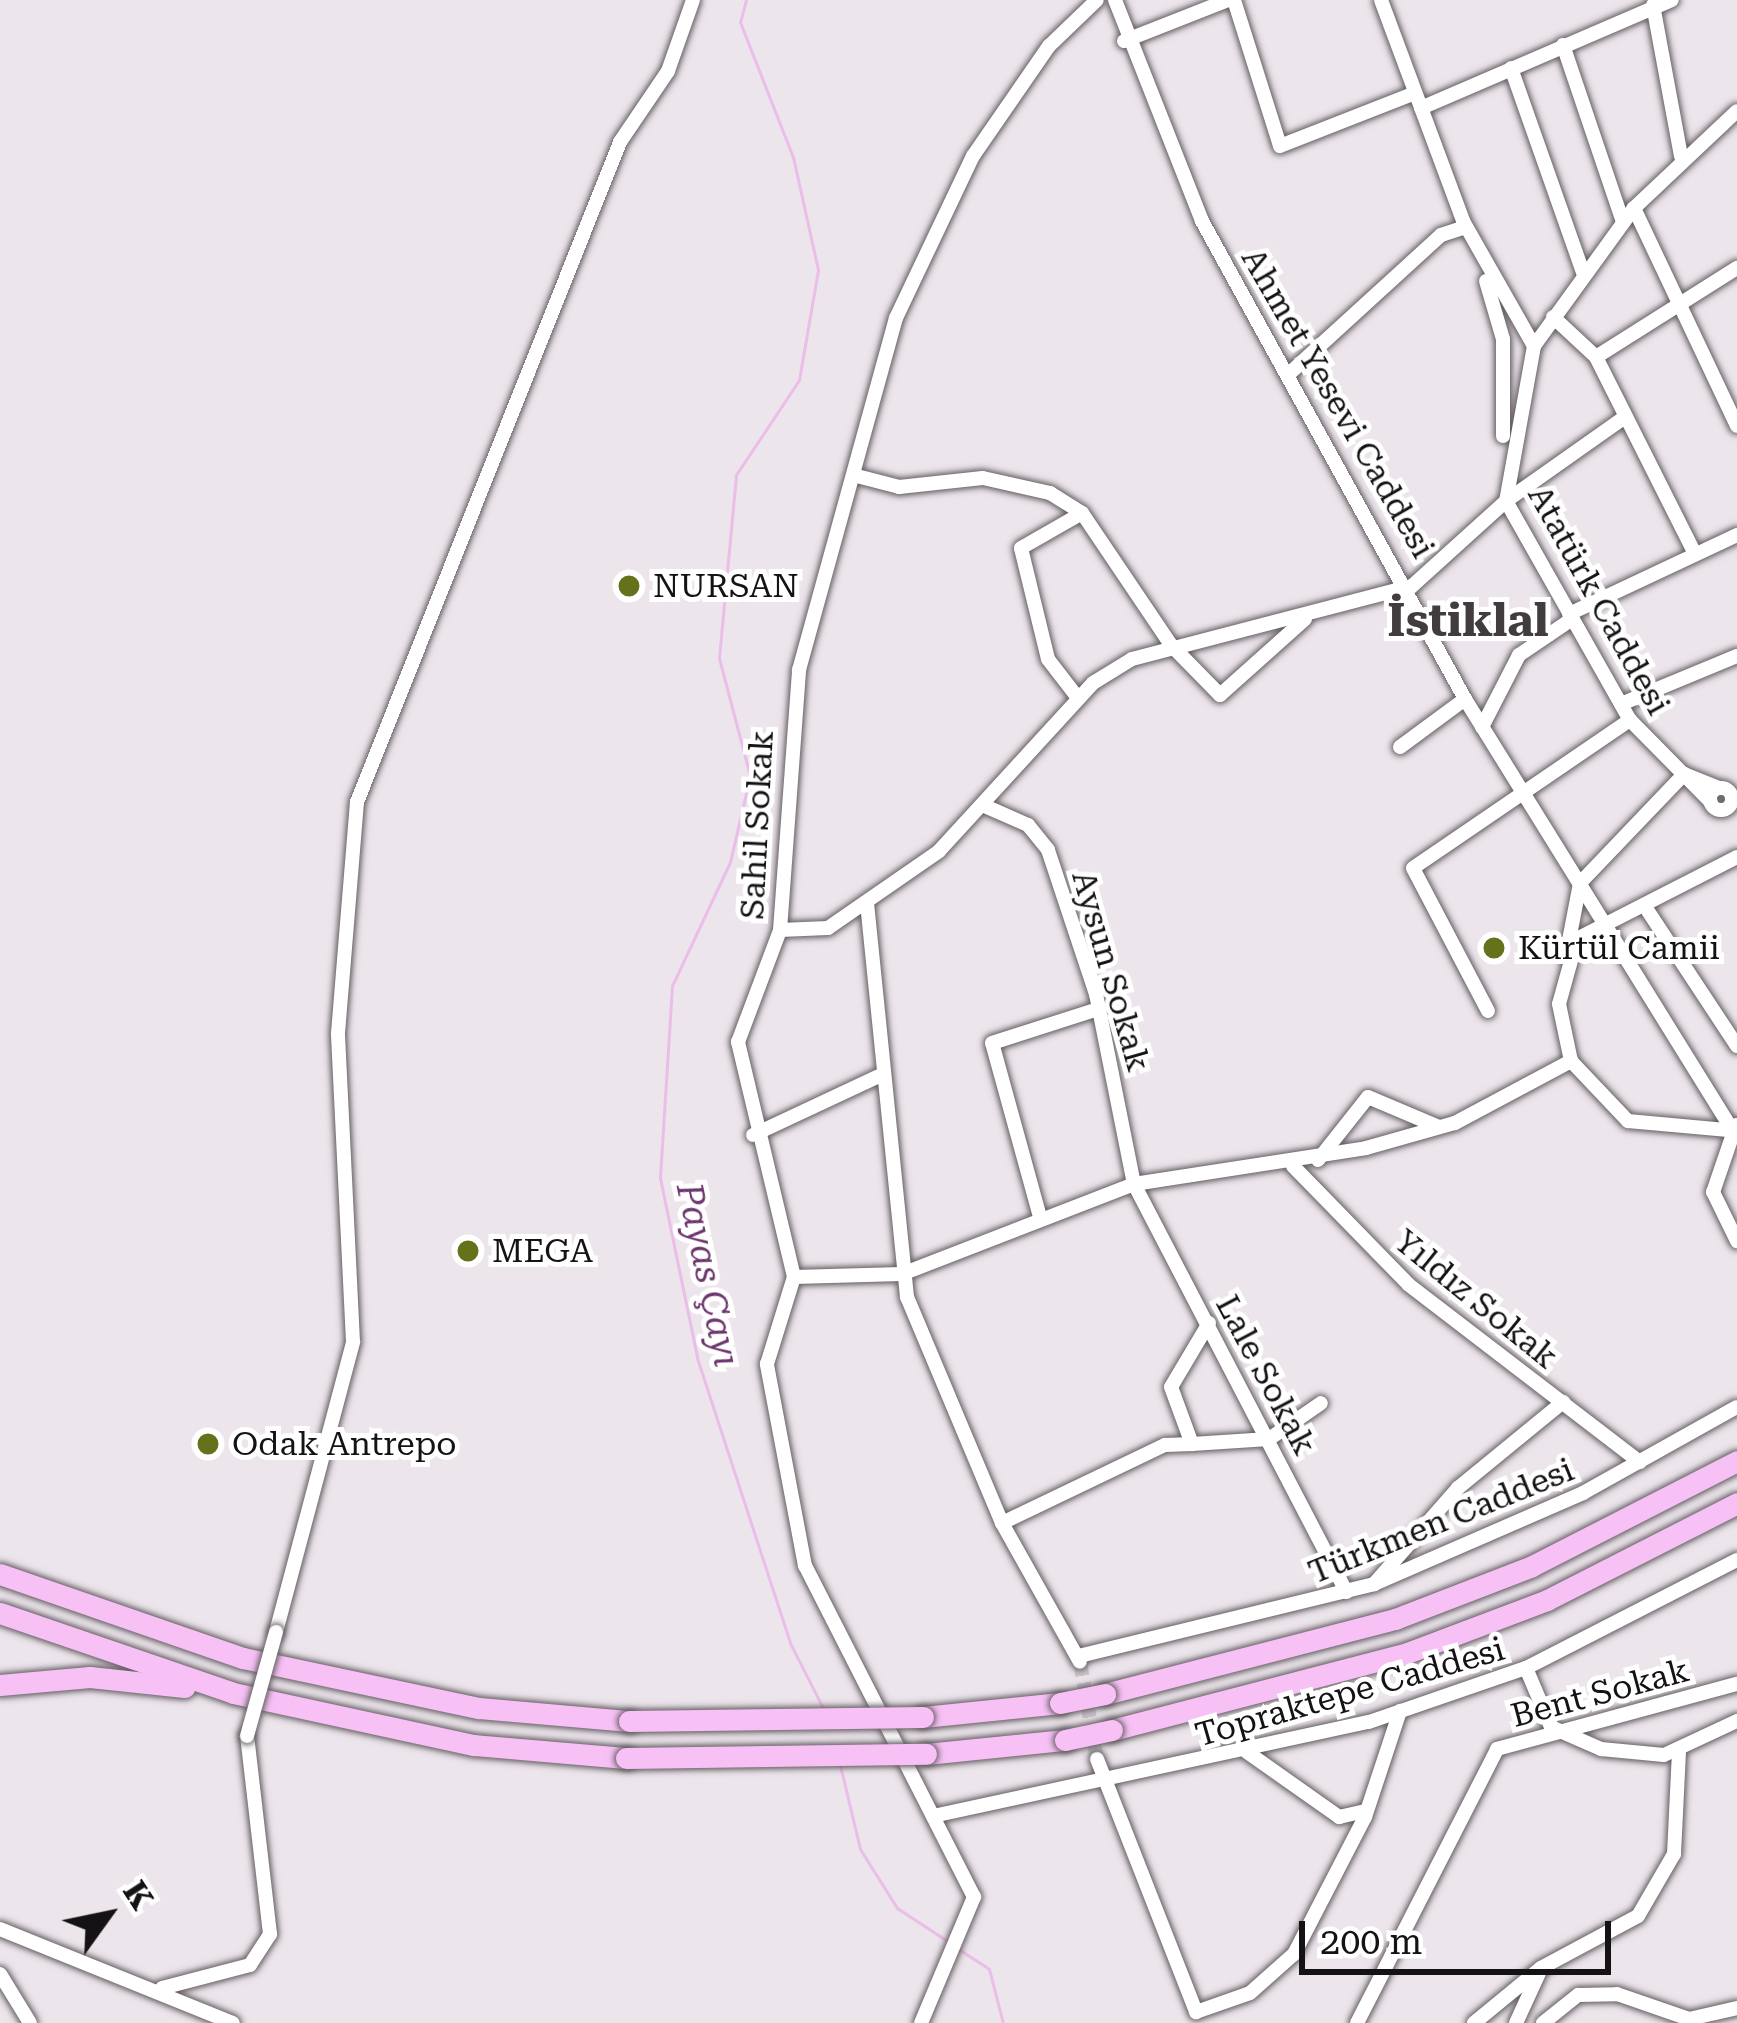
<!DOCTYPE html>
<html>
<head>
<meta charset="utf-8">
<style>
	body { margin:0 }
	#map { position:relative; width:1737px; height:2023px; overflow:hidden; background:#ece5eb; font-family:"Roboto Serif",serif }
	div>[style] { position:absolute }
	[style*='--x'] { left:calc(var(--x)*1px); top:calc(var(--y)*1px); width:calc(var(--w)*1px); rotate:calc(var(--a)*1deg) }
	.stream>* { height:3px; margin:-1.5px; padding:0 1.5px; transform-origin:1.5px; border-radius:1.5px; background:#ebbee9 }
	.minor-tunnel>* { height:14px; margin-top:-7px; transform-origin:0; background:repeating-linear-gradient(90deg,#ccc5cb 0 14px,transparent 0 21px) }
	.roads { filter:drop-shadow(0 0 3px #645e63) drop-shadow(0 0 3px #645e63) }
	.minor>* { height:14px; margin:-7px; padding:0 7px; transform-origin:7px; border-radius:7px; background:#fff }
	.minor>.ring { margin:-7px; padding:0; box-sizing:content-box; background:none; border:14px solid #fff; border-radius:50% }
	.highway>* { height:21px; margin:-10.5px; padding:0 10.5px; transform-origin:10.5px; border-radius:10.5px; background:#f8c1f6 }
	.bridges { filter:drop-shadow(0 0 3px #645e63) drop-shadow(0 0 3px #645e63) }
	.minor-bridge>* { height:14px; margin:-7px; padding:0 7px; transform-origin:7px; border-radius:7px; background:#fff }
	.highway-bridge>* { height:21px; margin:-10.5px; padding:0 10.5px; transform-origin:10.5px; border-radius:10.5px; background:#f8c1f6 }
	.dots>* { width:33px; height:33px; translate:-50% -50%; box-sizing:border-box; border:6px solid #fff; border-radius:50% }
	span { translate:-50% -50%; white-space:nowrap; text-align:center; line-height:1.15; -webkit-text-stroke:10px #fff; paint-order:stroke }
	.street-label { font-size:33px; color:#141214 }
	.poi-label { font-size:33px; color:#141214 }
	.left { translate:0 -50%; text-align:left }
	.water-label { font-size:36px; color:#6d376d; font-style:italic }
	.district-label { font-size:45px; color:#423c41; font-weight:700 }
	.north { position:absolute; left:48px; top:1855px; width:120px; height:120px; -webkit-text-stroke:9px #fff; paint-order:stroke; rotate:57deg; font-size:33px; font-weight:700; line-height:48px; text-align:center; color:#141214 }
	.north::after { content:''; display:block; margin:auto; width:42px; height:54px; background:#141214; clip-path:polygon(50% 0,100% 100%,50% 72%,0 100%) }
	.scale { position:absolute; left:1299px; top:1921px; width:312px; height:54px; box-sizing:border-box; border:6px solid #141214; border-top:0; padding-left:15px; font-size:36px; line-height:42px; white-space:nowrap; color:#141214; -webkit-text-stroke:9px #fff; paint-order:stroke }
</style>
</head>
<body>
<div id="map">
	<div class="stream">
		<i style="--x:746;--y:0;--w:23;--a:105"></i>
		<i style="--x:740;--y:22;--w:145;--a:68.6"></i>
		<i style="--x:793;--y:157;--w:116;--a:77.5"></i>
		<i style="--x:818;--y:270;--w:112;--a:99.8"></i>
		<i style="--x:799;--y:380;--w:114;--a:123.6"></i>
		<i style="--x:736;--y:475;--w:184;--a:95.3"></i>
		<i style="--x:719;--y:658;--w:122;--a:75.3"></i>
		<i style="--x:750;--y:776;--w:88;--a:103.1"></i>
		<i style="--x:730;--y:862;--w:137;--a:115.1"></i>
		<i style="--x:672;--y:986;--w:192;--a:93.6"></i>
		<i style="--x:660;--y:1178;--w:187;--a:78.3"></i>
		<i style="--x:698;--y:1361;--w:297;--a:71.9"></i>
		<i style="--x:790;--y:1643;--w:75;--a:63.1"></i>
		<i style="--x:840;--y:1765;--w:86;--a:76.6"></i>
		<i style="--x:860;--y:1849;--w:70;--a:57.9"></i>
		<i style="--x:897;--y:1908;--w:62;--a:33.2"></i>
		<i style="--x:957;--y:1948;--w:38;--a:33"></i>
		<i style="--x:989;--y:1969;--w:56;--a:75.5"></i>
	</div>
	<div class="minor-tunnel">
		<i style="--x:1080;--y:1662;--w:98;--a:80.1"></i>
	</div>
	<div class="roads">
		<div class="minor">
			<i style="--x:1115;--y:0;--w:238;--a:68.5"></i>
			<i style="--x:1202;--y:221;--w:546;--a:61.18"></i>
			<i style="--x:1465;--y:699;--w:508;--a:58.19"></i>
			<i style="--x:1234;--y:0;--w:153;--a:72.5"></i>
			<i style="--x:1280;--y:146;--w:145;--a:-21.4"></i>
			<i style="--x:1381;--y:0;--w:236;--a:69.6"></i>
			<i style="--x:1463;--y:221;--w:144;--a:60.4"></i>
			<i style="--x:1534;--y:346;--w:158;--a:100.2"></i>
			<i style="--x:1506;--y:501;--w:252;--a:60.5"></i>
			<i style="--x:1630;--y:720;--w:115;--a:45.4"></i>
			<i style="--x:1653;--y:5;--w:154;--a:79.5"></i>
			<i style="--x:1124;--y:41;--w:112;--a:-21.5"></i>
			<i style="--x:1563;--y:45;--w:187;--a:71.3"></i>
			<i style="--x:1511;--y:68;--w:217;--a:70.6"></i>
			<i style="--x:1421;--y:108;--w:273;--a:-23.3"></i>
			<i style="--x:1634;--y:208;--w:241;--a:64.7"></i>
			<i style="--x:1486;--y:281;--w:60;--a:73.7"></i>
			<i style="--x:1503;--y:339;--w:97;--a:90"></i>
			<i style="--x:1553;--y:317;--w:59;--a:42.9"></i>
			<i style="--x:1596;--y:357;--w:218;--a:63.3"></i>
			<i style="--x:1534;--y:346;--w:170;--a:-54.1"></i>
			<i style="--x:1634;--y:208;--w:141;--a:-43.3"></i>
			<i style="--x:1596;--y:357;--w:167;--a:-32.3"></i>
			<i style="--x:1291;--y:372;--w:203;--a:-42.4"></i>
			<i style="--x:1441;--y:235;--w:25;--a:-18"></i>
			<i style="--x:853;--y:475;--w:48;--a:14.6"></i>
			<i style="--x:899;--y:487;--w:84;--a:-6.1"></i>
			<i style="--x:983;--y:478;--w:69;--a:12.6"></i>
			<i style="--x:1050;--y:493;--w:38;--a:32"></i>
			<i style="--x:1082;--y:513;--w:159;--a:56"></i>
			<i style="--x:1171;--y:645;--w:70;--a:45.6"></i>
			<i style="--x:1220;--y:695;--w:114;--a:-41.8"></i>
			<i style="--x:1569;--y:614;--w:186;--a:-25.2"></i>
			<i style="--x:1078;--y:698;--w:49;--a:-127.6"></i>
			<i style="--x:1048;--y:659;--w:114;--a:-103.7"></i>
			<i style="--x:1021;--y:548;--w:70;--a:-29.8"></i>
			<i style="--x:1621;--y:704;--w:126;--a:-22.5"></i>
			<i style="--x:1482;--y:727;--w:81;--a:-62.8"></i>
			<i style="--x:1519;--y:655;--w:64;--a:-34.2"></i>
			<i style="--x:1400;--y:747;--w:81;--a:-36.4"></i>
			<i class="ring" style="left:1710px;top:788px;width:8px;height:8px"></i>
			<i style="--x:987;--y:807;--w:45;--a:23.7"></i>
			<i style="--x:1028;--y:825;--w:32;--a:51"></i>
			<i style="--x:1048;--y:850;--w:152;--a:71.6"></i>
			<i style="--x:1096;--y:994;--w:194;--a:78.7"></i>
			<i style="--x:1134;--y:1184;--w:460;--a:62.5"></i>
			<i style="--x:1737;--y:857;--w:180;--a:152.9"></i>
			<i style="--x:1577;--y:939;--w:67;--a:105.5"></i>
			<i style="--x:1559;--y:1004;--w:58;--a:78.1"></i>
			<i style="--x:1571;--y:1061;--w:83;--a:46.5"></i>
			<i style="--x:1628;--y:1121;--w:109;--a:5.2"></i>
			<i style="--x:867;--y:903;--w:396;--a:84.2"></i>
			<i style="--x:907;--y:1297;--w:245;--a:67.2"></i>
			<i style="--x:1002;--y:1523;--w:159;--a:60.7"></i>
			<i style="--x:1644;--y:905;--w:169;--a:56.6"></i>
			<i style="--x:780;--y:930;--w:48;--a:-2.4"></i>
			<i style="--x:828;--y:928;--w:135;--a:-34.7"></i>
			<i style="--x:939;--y:851;--w:228;--a:-47.5"></i>
			<i style="--x:1093;--y:683;--w:46;--a:-31.6"></i>
			<i style="--x:1132;--y:659;--w:289;--a:-14.6"></i>
			<i style="--x:1412;--y:586;--w:127;--a:-42.1"></i>
			<i style="--x:1506;--y:501;--w:146;--a:-35.2"></i>
			<i style="--x:1566;--y:956;--w:74;--a:-79.1"></i>
			<i style="--x:1580;--y:883;--w:151;--a:-46.3"></i>
			<i style="--x:1684;--y:774;--w:37;--a:22"></i>
			<i style="--x:1488;--y:1011;--w:161;--a:-117.7"></i>
			<i style="--x:1413;--y:868;--w:263;--a:-34.3"></i>
			<i style="--x:1736;--y:1125;--w:71;--a:108.9"></i>
			<i style="--x:1713;--y:1192;--w:55;--a:63.9"></i>
			<i style="--x:753;--y:1135;--w:139;--a:-25.1"></i>
			<i style="--x:1318;--y:1160;--w:80;--a:-51.6"></i>
			<i style="--x:1368;--y:1097;--w:77;--a:22.9"></i>
			<i style="--x:1293;--y:1166;--w:166;--a:45.7"></i>
			<i style="--x:1409;--y:1285;--w:291;--a:37.5"></i>
			<i style="--x:1040;--y:1217;--w:180;--a:-105.4"></i>
			<i style="--x:992;--y:1043;--w:111;--a:-17.8"></i>
			<i style="--x:794;--y:1277;--w:108;--a:-1.6"></i>
			<i style="--x:902;--y:1274;--w:249;--a:-21.2"></i>
			<i style="--x:1134;--y:1184;--w:235;--a:-8.8"></i>
			<i style="--x:1366;--y:1148;--w:92;--a:-15.7"></i>
			<i style="--x:1455;--y:1123;--w:132;--a:-28.1"></i>
			<i style="--x:1209;--y:1323;--w:74;--a:120.7"></i>
			<i style="--x:1171;--y:1387;--w:61;--a:69.8"></i>
			<i style="--x:1192;--y:1444;--w:77;--a:-3.7"></i>
			<i style="--x:1269;--y:1439;--w:63;--a:-34.7"></i>
			<i style="--x:1002;--y:1523;--w:181;--a:-25.6"></i>
			<i style="--x:1165;--y:1445;--w:27;--a:-2"></i>
			<i style="--x:1374;--y:1584;--w:128;--a:-48.8"></i>
			<i style="--x:1458;--y:1488;--w:136;--a:-39.3"></i>
			<i style="--x:276;--y:1632;--w:300;--a:-75.1"></i>
			<i style="--x:353;--y:1342;--w:309;--a:-92.8"></i>
			<i style="--x:338;--y:1033;--w:232;--a:-85.3"></i>
			<i style="--x:357;--y:802;--w:710;--a:-68.27"></i>
			<i style="--x:620;--y:142;--w:86;--a:-55.9"></i>
			<i style="--x:668;--y:71;--w:75;--a:-70.6"></i>
			<i style="--x:1079;--y:1656;--w:304;--a:-13.7"></i>
			<i style="--x:1374;--y:1584;--w:228;--a:-23.5"></i>
			<i style="--x:1583;--y:1493;--w:176;--a:-29.2"></i>
			<i style="--x:1526;--y:1668;--w:237;--a:-27.1"></i>
			<i style="--x:1247;--y:1752;--w:113;--a:35.2"></i>
			<i style="--x:1339;--y:1817;--w:28;--a:-13"></i>
			<i style="--x:1097;--y:1759;--w:272;--a:68.6"></i>
			<i style="--x:1196;--y:2012;--w:57;--a:-19.4"></i>
			<i style="--x:1250;--y:1993;--w:59;--a:-41.6"></i>
			<i style="--x:1294;--y:1954;--w:154;--a:-62.6"></i>
			<i style="--x:1365;--y:1817;--w:112;--a:-71.7"></i>
			<i style="--x:933;--y:1816;--w:446;--a:-12.2"></i>
			<i style="--x:1369;--y:1722;--w:166;--a:-19"></i>
			<i style="--x:1526;--y:1668;--w:64;--a:67"></i>
			<i style="--x:1551;--y:1727;--w:55;--a:23.7"></i>
			<i style="--x:1601;--y:1749;--w:63;--a:5.4"></i>
			<i style="--x:1664;--y:1755;--w:81;--a:-25"></i>
			<i style="--x:0;--y:1929;--w:251;--a:22"></i>
			<i style="--x:0;--y:1974;--w:57;--a:58.5"></i>
			<i style="--x:162;--y:1988;--w:91;--a:-14.6"></i>
			<i style="--x:250;--y:1965;--w:37;--a:-57"></i>
			<i style="--x:270;--y:1934;--w:199;--a:-96.6"></i>
			<i style="--x:921;--y:2023;--w:137;--a:-67.2"></i>
			<i style="--x:974;--y:1897;--w:372;--a:-117"></i>
			<i style="--x:805;--y:1566;--w:206;--a:-100.7"></i>
			<i style="--x:767;--y:1364;--w:91;--a:-72.8"></i>
			<i style="--x:794;--y:1277;--w:242;--a:-103.4"></i>
			<i style="--x:738;--y:1042;--w:120;--a:-69.4"></i>
			<i style="--x:780;--y:930;--w:261;--a:-85.8"></i>
			<i style="--x:799;--y:670;--w:365;--a:-74.6"></i>
			<i style="--x:896;--y:318;--w:179;--a:-64.6"></i>
			<i style="--x:973;--y:156;--w:134;--a:-55.4"></i>
			<i style="--x:1049;--y:46;--w:66;--a:-43.8"></i>
			<i style="--x:1357;--y:2023;--w:308;--a:-62.9"></i>
			<i style="--x:1497;--y:1749;--w:249;--a:-15.2"></i>
			<i style="--x:1474;--y:2023;--w:87;--a:-39.4"></i>
			<i style="--x:1541;--y:1968;--w:110;--a:-28.2"></i>
			<i style="--x:1638;--y:1916;--w:72;--a:-59.9"></i>
			<i style="--x:1674;--y:1854;--w:102;--a:-87.2"></i>
			<i style="--x:1516;--y:2023;--w:55;--a:-65.3"></i>
			<i style="--x:1543;--y:2023;--w:45;--a:-38.7"></i>
			<i style="--x:1578;--y:1995;--w:39;--a:-1"></i>
			<i style="--x:1617;--y:1994;--w:76;--a:19.1"></i>
			<i style="--x:1689;--y:2019;--w:49;--a:-12.9"></i>
		</div>
		<div class="highway">
			<i style="--x:0;--y:1574;--w:257;--a:19.1"></i>
			<i style="--x:243;--y:1658;--w:241;--a:12"></i>
			<i style="--x:479;--y:1708;--w:151;--a:5"></i>
			<i style="--x:0;--y:1613;--w:246;--a:18.9"></i>
			<i style="--x:233;--y:1693;--w:247;--a:12.2"></i>
			<i style="--x:474;--y:1745;--w:153;--a:4.9"></i>
			<i style="--x:0;--y:1685;--w:90;--a:-5.1"></i>
			<i style="--x:90;--y:1677;--w:95;--a:6.1"></i>
			<i style="--x:1105;--y:1694;--w:300;--a:-14.5"></i>
			<i style="--x:1395;--y:1619;--w:147;--a:-21.1"></i>
			<i style="--x:1532;--y:1566;--w:230;--a:-27.1"></i>
			<i style="--x:923;--y:1717;--w:138;--a:-5.8"></i>
			<i style="--x:1112;--y:1730;--w:305;--a:-14.6"></i>
			<i style="--x:1407;--y:1653;--w:150;--a:-20.7"></i>
			<i style="--x:1547;--y:1600;--w:213;--a:-27"></i>
			<i style="--x:926;--y:1754;--w:140;--a:-5.8"></i>
		</div>
	</div>
	<div class="bridges">
		<div class="minor-bridge">
			<i style="--x:247;--y:1736;--w:108;--a:-74.4"></i>
		</div>
		<div class="highway-bridge">
			<i style="--x:1060;--y:1703;--w:46;--a:-11.3"></i>
			<i style="--x:629;--y:1721;--w:294;--a:-0.8"></i>
			<i style="--x:1065;--y:1740;--w:48;--a:-12"></i>
			<i style="--x:626;--y:1758;--w:300;--a:-0.8"></i>
		</div>
	</div>
	<div class="dots">
		<i style="left:629px;top:586px;background:#65711b"></i>
		<i style="left:1494px;top:948px;background:#65711b"></i>
		<i style="left:468px;top:1251px;background:#65711b"></i>
		<i style="left:208px;top:1444px;background:#65711b"></i>
	</div>
	<div class="street-label">
		<span style="left:1338px;top:403px;rotate:60deg">Ahmet Yesevi Caddesi</span>
		<span style="left:1599px;top:600px;rotate:61deg">Atatürk Caddesi</span>
		<span style="left:757px;top:825px;rotate:-87deg">Sahil Sokak</span>
		<span style="left:1111px;top:971px;rotate:74deg">Aysun Sokak</span>
		<span style="left:1476px;top:1299px;rotate:39deg">Yıldız Sokak</span>
		<span style="left:1266px;top:1375px;rotate:62deg">Lale Sokak</span>
		<span style="left:1441px;top:1521px;rotate:-22deg">Türkmen Caddesi</span>
		<span style="left:1350px;top:1692px;rotate:-16deg">Topraktepe Caddesi</span>
		<span style="left:1600px;top:1693px;rotate:-15deg">Bent Sokak</span>
	</div>
	<div class="poi-label">
		<span class="left" style="left:653px;top:586px">NURSAN</span>
		<span class="left" style="left:1518px;top:948px">Kürtül Camii</span>
		<span class="left" style="left:492px;top:1251px">MEGA</span>
		<span class="left" style="left:232px;top:1444px">Odak Antrepo</span>
	</div>
	<div class="water-label">
		<span style="left:707px;top:1275px;rotate:78deg">Payas Çayı</span>
	</div>
	<div class="district-label">
		<span style="left:1468px;top:621px">İstiklal</span>
	</div>
	<div class="north">K</div>
	<div class="scale">200 m</div>
</div>
</body>
</html>
